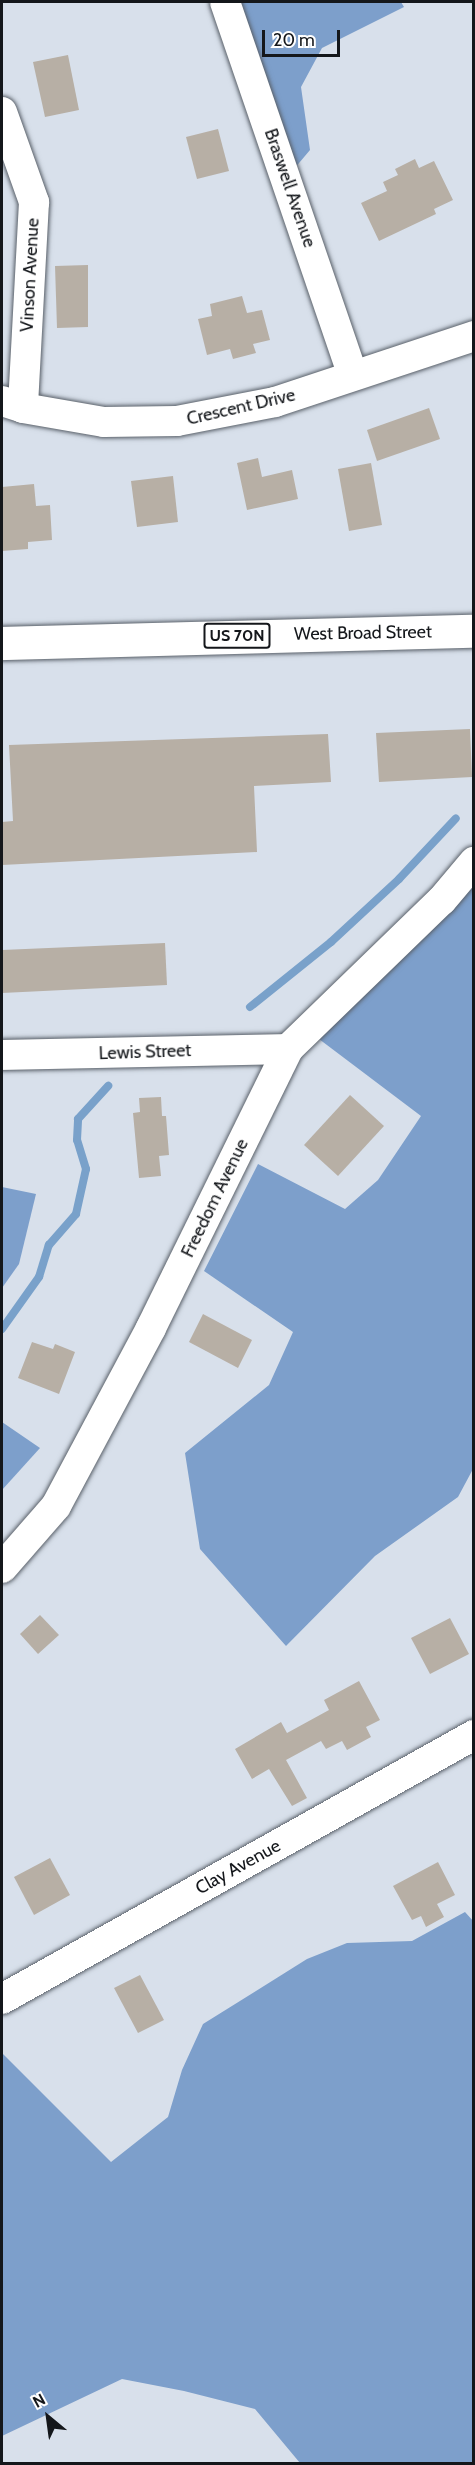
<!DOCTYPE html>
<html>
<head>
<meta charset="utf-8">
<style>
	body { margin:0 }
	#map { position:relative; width:475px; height:2465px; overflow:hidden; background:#d8e0eb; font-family:Cabin,sans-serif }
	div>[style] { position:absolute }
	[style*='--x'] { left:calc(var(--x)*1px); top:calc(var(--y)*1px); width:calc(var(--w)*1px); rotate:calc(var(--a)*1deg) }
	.forest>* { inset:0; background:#7d9fcb }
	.stream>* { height:8px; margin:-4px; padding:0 4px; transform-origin:4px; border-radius:4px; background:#79a1ca }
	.building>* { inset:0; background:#b7afa5 }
	.roads { filter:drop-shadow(0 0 2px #596069) drop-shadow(0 0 2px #596069) }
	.minor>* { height:30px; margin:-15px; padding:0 15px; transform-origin:15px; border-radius:15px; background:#fff }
	.major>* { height:33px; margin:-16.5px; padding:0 16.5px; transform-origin:16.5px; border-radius:16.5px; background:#fff }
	span { translate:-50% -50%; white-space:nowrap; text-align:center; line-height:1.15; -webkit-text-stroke:4.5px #fff; paint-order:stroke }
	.shield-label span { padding:2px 4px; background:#fff; border:2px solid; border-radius:4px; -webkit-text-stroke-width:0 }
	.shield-label { font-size:16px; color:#14171b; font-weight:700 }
	.street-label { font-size:18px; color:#14171b }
	.frame { position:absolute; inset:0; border:3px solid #14171b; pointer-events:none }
	.north { position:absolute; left:18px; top:2387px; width:60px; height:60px; -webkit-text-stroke:4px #fff; paint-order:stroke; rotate:331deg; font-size:16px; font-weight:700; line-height:24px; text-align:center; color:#14171b }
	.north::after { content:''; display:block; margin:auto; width:21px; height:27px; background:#14171b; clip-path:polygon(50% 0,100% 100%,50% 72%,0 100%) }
	.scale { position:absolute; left:262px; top:30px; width:78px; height:27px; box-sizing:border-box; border:3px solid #14171b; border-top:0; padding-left:8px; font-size:18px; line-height:21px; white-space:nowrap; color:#14171b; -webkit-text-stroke:4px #fff; paint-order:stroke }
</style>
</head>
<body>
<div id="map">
	<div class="forest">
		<i style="clip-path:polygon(235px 2px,401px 2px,404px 7px,322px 48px,301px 87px,310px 150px,294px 169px)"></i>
		<i style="clip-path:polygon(473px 882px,473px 1469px,458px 1497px,375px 1556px,286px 1646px,200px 1549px,185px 1453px,269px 1385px,293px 1332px,204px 1271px,258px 1164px,345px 1209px,378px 1180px,421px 1116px,319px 1039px)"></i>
		<i style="clip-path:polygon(2px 1187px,36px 1194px,19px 1264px,2px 1288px)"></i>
		<i style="clip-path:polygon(2px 1422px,40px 1448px,2px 1490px)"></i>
		<i style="clip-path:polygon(465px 1912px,474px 1922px,473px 2463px,300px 2463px,255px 2409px,184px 2391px,122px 2379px,2px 2436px,2px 2053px,111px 2162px,168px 2117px,182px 2070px,203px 2024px,307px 1959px,347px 1943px,412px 1941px)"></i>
	</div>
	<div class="stream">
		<i style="--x:250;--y:1007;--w:104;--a:-38.7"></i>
		<i style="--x:331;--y:942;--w:93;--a:-42.8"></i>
		<i style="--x:399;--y:879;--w:83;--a:-46.9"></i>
		<i style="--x:2;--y:1329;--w:64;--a:-54.6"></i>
		<i style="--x:39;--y:1277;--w:34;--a:-73"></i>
		<i style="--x:49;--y:1245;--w:41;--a:-48.9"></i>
		<i style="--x:76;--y:1214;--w:46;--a:-77.5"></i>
		<i style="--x:86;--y:1169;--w:30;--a:-107"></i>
		<i style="--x:77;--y:1140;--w:21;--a:-87"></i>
		<i style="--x:78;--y:1119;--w:45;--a:-47.7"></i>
	</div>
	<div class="building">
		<i style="clip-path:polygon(68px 55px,79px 110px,45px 117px,33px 62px)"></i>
		<i style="clip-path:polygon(218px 129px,229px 171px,197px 179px,186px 137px)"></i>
		<i style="clip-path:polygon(415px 159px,419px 168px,434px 161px,453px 200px,434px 209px,436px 214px,379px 241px,361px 203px,387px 191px,383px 182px,398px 175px,395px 169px)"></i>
		<i style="clip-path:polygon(88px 265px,88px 327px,57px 328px,55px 266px)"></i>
		<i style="clip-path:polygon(242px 296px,247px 313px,262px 310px,270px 340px,253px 344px,256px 353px,233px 359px,230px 349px,207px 355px,198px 319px,212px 316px,210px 304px)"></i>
		<i style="clip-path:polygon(429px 408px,440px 439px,377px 461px,367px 430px)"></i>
		<i style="clip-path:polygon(258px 458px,262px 477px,292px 470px,298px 499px,247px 510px,237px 463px)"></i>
		<i style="clip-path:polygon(371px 463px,382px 525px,349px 531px,338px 469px)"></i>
		<i style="clip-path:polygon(173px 476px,178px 522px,137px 527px,131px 481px)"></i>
		<i style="clip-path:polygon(34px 484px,36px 506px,50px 505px,52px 540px,28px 542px,28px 549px,2px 551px,2px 487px)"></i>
		<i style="clip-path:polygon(470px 729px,472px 777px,379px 782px,376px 733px)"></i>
		<i style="clip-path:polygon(328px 734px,331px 782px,254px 786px,257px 852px,2px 865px,2px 822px,13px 821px,9px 745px)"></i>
		<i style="clip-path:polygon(165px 943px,167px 985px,2px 993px,2px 950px)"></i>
		<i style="clip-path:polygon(350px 1095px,384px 1126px,338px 1176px,304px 1145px)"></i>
		<i style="clip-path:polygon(161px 1097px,162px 1116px,166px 1116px,169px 1155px,159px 1156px,161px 1176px,139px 1178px,133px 1113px,140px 1112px,139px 1098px)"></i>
		<i style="clip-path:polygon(203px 1314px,252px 1340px,238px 1368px,189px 1342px)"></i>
		<i style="clip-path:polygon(32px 1342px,53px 1349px,55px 1344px,75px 1352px,59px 1394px,18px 1378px)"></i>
		<i style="clip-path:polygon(40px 1615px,59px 1635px,38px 1654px,20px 1634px)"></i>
		<i style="clip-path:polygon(450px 1618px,469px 1654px,430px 1674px,411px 1638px)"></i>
		<i style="clip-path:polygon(359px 1681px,380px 1720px,366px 1727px,371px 1737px,347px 1750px,342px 1741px,326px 1749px,321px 1741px,286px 1760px,307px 1798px,292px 1806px,269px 1769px,252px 1779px,235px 1749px,281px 1722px,287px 1733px,329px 1710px,324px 1700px)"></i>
		<i style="clip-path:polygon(50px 1858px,70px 1895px,34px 1915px,14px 1877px)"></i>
		<i style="clip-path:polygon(438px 1862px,455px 1895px,437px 1904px,444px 1917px,426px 1927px,421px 1916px,412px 1920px,393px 1886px)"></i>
		<i style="clip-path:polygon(140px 1975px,164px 2020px,138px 2033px,114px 1988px)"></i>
	</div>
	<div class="roads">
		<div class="minor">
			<i style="--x:225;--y:2;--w:394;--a:71.1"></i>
			<i style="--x:2;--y:112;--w:96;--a:70.4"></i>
			<i style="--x:34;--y:202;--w:206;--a:93.1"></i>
			<i style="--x:2;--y:401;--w:22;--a:18"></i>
			<i style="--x:23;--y:408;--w:82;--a:9.8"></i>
			<i style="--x:104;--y:422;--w:73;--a:-0.8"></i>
			<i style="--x:177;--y:421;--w:100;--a:-11"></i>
			<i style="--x:275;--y:402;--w:210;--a:-18.3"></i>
			<i style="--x:2;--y:1055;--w:286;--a:-1.2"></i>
			<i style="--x:2;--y:1568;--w:82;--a:-48.9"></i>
			<i style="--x:56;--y:1506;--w:202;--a:-61.9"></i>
			<i style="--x:151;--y:1328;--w:311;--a:-63.8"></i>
			<i style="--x:288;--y:1049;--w:214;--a:-44.1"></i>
			<i style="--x:442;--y:900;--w:50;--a:-49.9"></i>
			<i style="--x:2;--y:1999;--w:541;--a:-29.22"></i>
		</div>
		<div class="major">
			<i style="--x:2;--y:643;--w:472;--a:-1.5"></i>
		</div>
	</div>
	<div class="shield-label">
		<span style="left:237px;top:636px">US 70N</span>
	</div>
	<div class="street-label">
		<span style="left:290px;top:188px;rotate:71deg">Braswell Avenue</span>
		<span style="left:30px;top:275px;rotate:-87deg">Vinson Avenue</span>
		<span style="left:241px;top:407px;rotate:-13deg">Crescent Drive</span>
		<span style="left:363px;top:633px;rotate:-1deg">West Broad Street</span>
		<span style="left:145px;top:1052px;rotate:-2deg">Lewis Street</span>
		<span style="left:215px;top:1198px;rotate:-64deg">Freedom Avenue</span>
		<span style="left:238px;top:1867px;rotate:-29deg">Clay Avenue</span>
	</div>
	<div class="frame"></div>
	<div class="north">N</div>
	<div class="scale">20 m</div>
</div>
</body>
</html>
